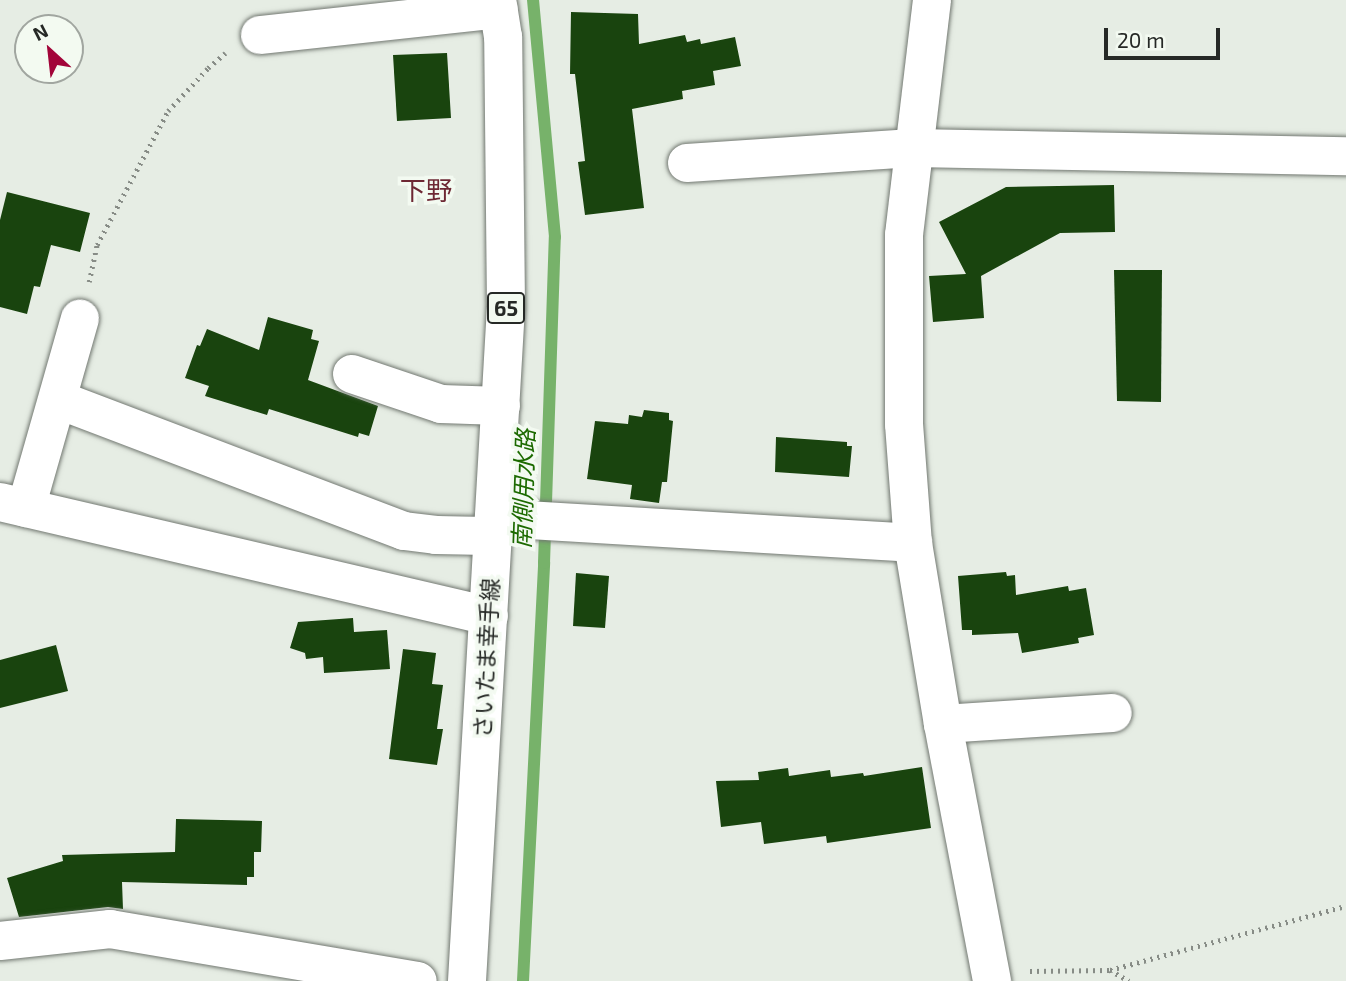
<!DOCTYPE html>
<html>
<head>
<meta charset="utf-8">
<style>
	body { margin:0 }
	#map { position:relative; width:1346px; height:981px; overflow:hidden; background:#e6ede4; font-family:"Exo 2","Noto Sans JP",sans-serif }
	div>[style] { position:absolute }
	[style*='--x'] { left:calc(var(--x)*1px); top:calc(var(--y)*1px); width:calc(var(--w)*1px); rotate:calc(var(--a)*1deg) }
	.stream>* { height:12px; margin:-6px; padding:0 6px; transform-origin:6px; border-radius:6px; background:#77b26a }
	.building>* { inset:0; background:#19440e }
	.path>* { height:4.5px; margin-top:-2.25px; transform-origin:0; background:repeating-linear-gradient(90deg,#878c86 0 2px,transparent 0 7px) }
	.roads { filter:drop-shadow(0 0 2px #727871) drop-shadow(0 0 2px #727871) }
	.minor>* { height:38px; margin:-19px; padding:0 19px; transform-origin:19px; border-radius:19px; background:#fff }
	.major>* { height:38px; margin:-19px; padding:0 19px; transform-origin:19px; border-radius:19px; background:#fff }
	span { translate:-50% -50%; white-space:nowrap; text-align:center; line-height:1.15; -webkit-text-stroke:7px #f3faf1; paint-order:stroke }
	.shield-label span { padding:2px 5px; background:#f3faf1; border:2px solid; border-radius:5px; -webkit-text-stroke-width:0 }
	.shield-label { font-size:21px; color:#262926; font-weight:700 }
	.street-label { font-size:23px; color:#262926 }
	.water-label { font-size:24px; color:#1c6a00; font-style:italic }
	.quarter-label { font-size:26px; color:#6e2834 }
	.north { position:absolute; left:14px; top:14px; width:70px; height:70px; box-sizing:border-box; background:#f3faf1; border:2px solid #a1a6a0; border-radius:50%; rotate:333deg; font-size:19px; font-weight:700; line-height:28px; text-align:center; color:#262926 }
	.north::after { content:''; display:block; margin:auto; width:24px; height:32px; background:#a20439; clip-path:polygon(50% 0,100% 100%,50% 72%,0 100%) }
	.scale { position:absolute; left:1104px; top:28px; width:116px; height:32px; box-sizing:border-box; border:4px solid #262926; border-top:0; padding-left:9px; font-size:21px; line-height:24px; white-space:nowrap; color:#262926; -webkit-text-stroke:5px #f3faf1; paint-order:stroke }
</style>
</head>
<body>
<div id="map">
	<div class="stream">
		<i style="--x:523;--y:981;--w:419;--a:-87.1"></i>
		<i style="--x:544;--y:563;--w:326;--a:-88.1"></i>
		<i style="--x:555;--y:237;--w:238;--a:-95.3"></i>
	</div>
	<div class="building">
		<i style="clip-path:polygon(571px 12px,638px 14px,639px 44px,685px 35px,687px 42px,700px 39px,701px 44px,735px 37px,741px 66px,713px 71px,715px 85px,682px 91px,683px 99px,632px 109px,644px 208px,585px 215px,578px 162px,585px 161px,575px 74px,570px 74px)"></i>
		<i style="clip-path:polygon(447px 53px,451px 118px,397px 121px,393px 55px)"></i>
		<i style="clip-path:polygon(1114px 185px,1115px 232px,1060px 233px,981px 276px,984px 318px,933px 322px,929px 276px,966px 274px,939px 222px,1006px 187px)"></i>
		<i style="clip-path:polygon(7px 192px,90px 213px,80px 252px,51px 245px,40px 287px,34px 286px,27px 314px,0 307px,0 220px)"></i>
		<i style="clip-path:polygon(1114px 270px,1162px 270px,1161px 402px,1117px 401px)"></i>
		<i style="clip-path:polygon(268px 317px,313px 330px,311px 339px,319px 341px,308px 380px,378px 406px,369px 436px,359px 433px,358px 437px,269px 409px,267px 415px,205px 396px,209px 386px,185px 378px,197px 345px,200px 346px,207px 329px,259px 350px)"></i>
		<i style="clip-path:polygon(644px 410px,669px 413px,669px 420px,673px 421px,667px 482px,662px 482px,659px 503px,630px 499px,632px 485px,587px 479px,595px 421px,628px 424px,629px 415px,642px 417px)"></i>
		<i style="clip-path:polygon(776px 437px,847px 442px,847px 446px,852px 446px,849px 477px,775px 472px)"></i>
		<i style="clip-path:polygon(1006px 572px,1007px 576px,1015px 575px,1016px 595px,1068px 586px,1069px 591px,1086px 588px,1094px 635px,1078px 638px,1079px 643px,1022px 653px,1018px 633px,972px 635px,972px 630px,962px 630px,958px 576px)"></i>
		<i style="clip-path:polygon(576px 573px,609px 576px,605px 628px,573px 626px)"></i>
		<i style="clip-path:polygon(353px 618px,354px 632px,387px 630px,390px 669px,324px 673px,323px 657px,306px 659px,305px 653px,290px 648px,298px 622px)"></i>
		<i style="clip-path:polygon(56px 645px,68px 691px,0 708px,0 660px)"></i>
		<i style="clip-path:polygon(403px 649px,436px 653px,432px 684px,443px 685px,437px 729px,443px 729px,437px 765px,389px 759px)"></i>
		<i style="clip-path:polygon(922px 767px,931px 828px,827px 843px,826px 836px,764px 844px,761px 822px,721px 827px,716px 781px,759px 780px,758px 772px,788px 768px,789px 776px,830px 770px,831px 777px,863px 773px,864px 776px)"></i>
		<i style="clip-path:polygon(176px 819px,262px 821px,261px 852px,254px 852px,254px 877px,247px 877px,247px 885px,122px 882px,123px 909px,108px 907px,19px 917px,7px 878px,63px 861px,62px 855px,175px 852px)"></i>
	</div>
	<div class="path">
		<i style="--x:89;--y:282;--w:38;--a:-78"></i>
		<i style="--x:97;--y:245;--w:152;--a:-62.1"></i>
		<i style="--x:168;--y:111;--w:59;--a:-47.1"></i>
		<i style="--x:208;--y:68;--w:23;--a:-41"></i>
		<i style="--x:1110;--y:970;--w:245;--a:-15.2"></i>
		<i style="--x:1030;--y:971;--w:80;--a:-0.7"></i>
		<i style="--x:1110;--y:970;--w:22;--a:30"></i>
	</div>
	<div class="roads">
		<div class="minor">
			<i style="--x:932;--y:0;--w:237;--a:96.8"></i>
			<i style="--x:904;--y:235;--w:189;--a:90"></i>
			<i style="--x:904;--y:424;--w:119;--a:85.7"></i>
			<i style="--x:913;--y:543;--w:183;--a:80.6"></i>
			<i style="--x:943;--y:724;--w:262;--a:79.2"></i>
			<i style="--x:260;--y:35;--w:240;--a:-6.2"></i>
			<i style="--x:687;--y:163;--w:226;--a:-3.8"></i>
			<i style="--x:913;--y:148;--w:433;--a:1.1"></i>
			<i style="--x:352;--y:374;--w:94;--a:18.6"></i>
			<i style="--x:441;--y:404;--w:60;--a:1.9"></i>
			<i style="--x:59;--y:400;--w:369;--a:20.8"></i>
			<i style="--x:404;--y:531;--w:32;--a:7"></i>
			<i style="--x:436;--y:535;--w:57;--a:1"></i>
			<i style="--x:0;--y:502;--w:502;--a:13.12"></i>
			<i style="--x:26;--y:508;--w:197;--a:-74.1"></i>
			<i style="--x:494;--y:518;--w:420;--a:3.4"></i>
			<i style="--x:943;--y:724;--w:170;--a:-3.7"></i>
			<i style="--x:0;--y:941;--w:111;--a:-6.2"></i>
			<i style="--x:110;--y:929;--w:312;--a:9.6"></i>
		</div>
		<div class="major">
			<i style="--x:467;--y:981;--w:675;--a:-86.69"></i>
			<i style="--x:506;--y:307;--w:270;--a:-90.6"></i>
			<i style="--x:503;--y:37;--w:37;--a:-99"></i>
		</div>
	</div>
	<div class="shield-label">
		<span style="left:506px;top:308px">65</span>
	</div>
	<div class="street-label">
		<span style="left:486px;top:658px;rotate:-87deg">さいたま幸手線</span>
	</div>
	<div class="water-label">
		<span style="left:523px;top:489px;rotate:-88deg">南側用水路</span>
	</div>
	<div class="quarter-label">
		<span style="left:426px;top:190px">下野</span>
	</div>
	<div class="north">N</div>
	<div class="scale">20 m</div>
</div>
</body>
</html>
